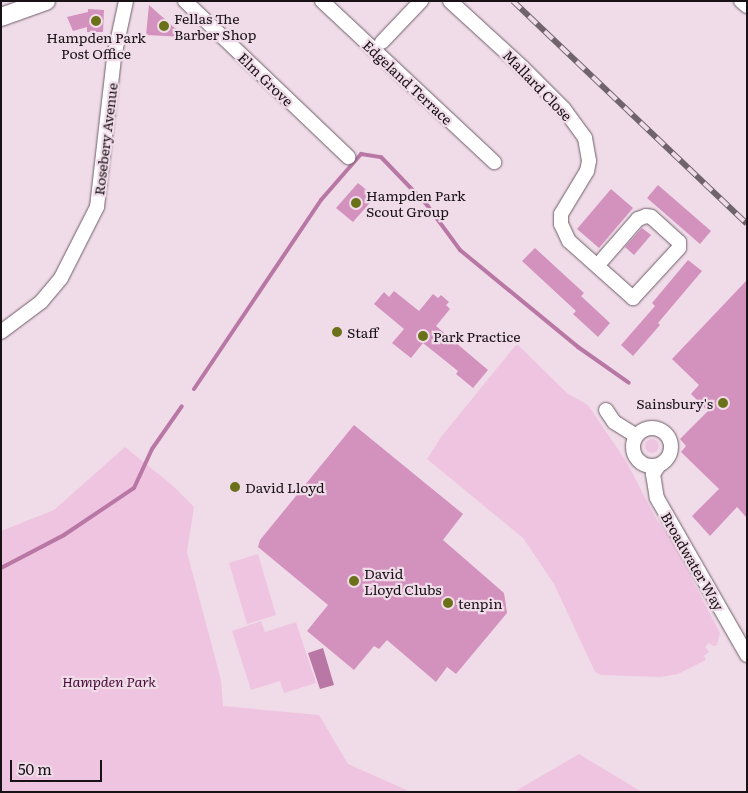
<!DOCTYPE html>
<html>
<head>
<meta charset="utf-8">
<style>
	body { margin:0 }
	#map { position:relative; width:748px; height:793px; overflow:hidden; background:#f0dce8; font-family:Literata,serif }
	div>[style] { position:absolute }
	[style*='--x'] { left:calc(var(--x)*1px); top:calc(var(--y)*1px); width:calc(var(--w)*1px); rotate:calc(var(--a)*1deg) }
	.green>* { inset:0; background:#efc4e0 }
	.round { border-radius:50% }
	.water>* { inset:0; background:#b877a4 }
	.stream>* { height:4px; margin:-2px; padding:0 2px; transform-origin:2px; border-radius:2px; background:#b877a4 }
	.building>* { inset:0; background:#d391be }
	.roads { filter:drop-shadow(0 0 1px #6e5d68) drop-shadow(0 0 1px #6e5d68) }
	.minor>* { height:14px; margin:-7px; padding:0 7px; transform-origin:7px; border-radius:7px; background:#fff }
	.minor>.ring { margin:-7px; padding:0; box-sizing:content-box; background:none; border:14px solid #fff; border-radius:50% }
	.tertiary>* { height:18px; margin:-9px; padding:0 9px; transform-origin:9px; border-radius:9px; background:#fff }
	.rail>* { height:5.5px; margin-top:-2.75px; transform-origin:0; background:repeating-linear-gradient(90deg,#f0dce8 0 11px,#70646c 0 22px); box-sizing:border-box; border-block:1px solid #70646c }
	.dots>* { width:14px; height:14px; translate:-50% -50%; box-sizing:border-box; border:2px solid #f0dce8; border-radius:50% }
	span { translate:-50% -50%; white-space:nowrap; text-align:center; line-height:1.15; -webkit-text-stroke:4.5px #f0dce8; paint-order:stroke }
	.poi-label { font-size:14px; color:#181216 }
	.left { translate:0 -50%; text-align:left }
	.right { translate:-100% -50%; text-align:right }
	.street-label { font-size:14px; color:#181216 }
	.park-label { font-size:14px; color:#480d3a; font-style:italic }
	.frame { position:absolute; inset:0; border:2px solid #181216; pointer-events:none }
	.scale { position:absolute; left:10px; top:760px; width:92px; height:22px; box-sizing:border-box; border:2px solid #181216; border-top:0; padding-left:6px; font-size:15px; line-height:18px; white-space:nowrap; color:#181216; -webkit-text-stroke:4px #f0dce8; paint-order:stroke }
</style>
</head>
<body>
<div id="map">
	<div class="green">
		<i style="clip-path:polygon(518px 345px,567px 393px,588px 405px,626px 461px,657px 520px,672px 540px,720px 633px,717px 645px,713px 646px,709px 643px,705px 647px,709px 652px,704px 656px,706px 660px,678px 674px,660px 677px,601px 675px,595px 672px,554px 584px,523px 538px,427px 459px,441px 437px,515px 346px)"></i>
		<i class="round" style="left:645px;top:439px;width:14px;height:14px"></i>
		<i style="clip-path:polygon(125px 447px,172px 485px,194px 507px,187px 552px,221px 680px,223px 706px,319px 715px,348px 764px,411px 792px,1px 792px,1px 531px,54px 510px)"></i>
		<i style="clip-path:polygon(258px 554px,276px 615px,247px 624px,229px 563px)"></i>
		<i style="clip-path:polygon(261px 621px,265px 632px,296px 622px,316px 683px,284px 693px,280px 681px,251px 690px,232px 631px)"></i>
		<i style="clip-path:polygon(579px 754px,642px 792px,514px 792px)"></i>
	</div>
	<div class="water">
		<i style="clip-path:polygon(323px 648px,334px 685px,320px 689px,308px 653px)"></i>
	</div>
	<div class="stream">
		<i style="--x:194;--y:389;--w:228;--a:-56.1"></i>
		<i style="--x:321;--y:200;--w:61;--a:-49"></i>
		<i style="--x:361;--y:154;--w:20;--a:9"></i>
		<i style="--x:381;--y:157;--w:66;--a:46.2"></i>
		<i style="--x:427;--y:205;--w:56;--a:53.7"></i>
		<i style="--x:460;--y:250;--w:153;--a:39.4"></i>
		<i style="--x:578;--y:347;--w:62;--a:35.2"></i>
		<i style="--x:1;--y:568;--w:71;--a:-27.6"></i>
		<i style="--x:64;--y:535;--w:84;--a:-33.9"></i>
		<i style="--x:134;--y:488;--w:43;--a:-65.2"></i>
		<i style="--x:152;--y:449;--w:52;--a:-55.1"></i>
	</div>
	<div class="building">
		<i style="clip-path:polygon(149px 5px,159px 14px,185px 37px,146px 35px)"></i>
		<i style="clip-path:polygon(88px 9px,104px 10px,103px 32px,87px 32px,87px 27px,73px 31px,67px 17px,88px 12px)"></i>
		<i style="clip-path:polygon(358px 183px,375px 197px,353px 222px,336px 208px)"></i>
		<i style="clip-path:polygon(658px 185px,711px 231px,700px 244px,647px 198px)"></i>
		<i style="clip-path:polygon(611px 189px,633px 208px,599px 248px,577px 229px)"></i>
		<i style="clip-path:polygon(642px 228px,651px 235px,634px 255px,625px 247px)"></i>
		<i style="clip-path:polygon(535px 248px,584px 293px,581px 296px,610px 323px,598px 337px,573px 314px,576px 311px,522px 261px)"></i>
		<i style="clip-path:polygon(688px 260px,702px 271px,658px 323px,660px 325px,633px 356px,621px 345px,655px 306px,652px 303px)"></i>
		<i style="clip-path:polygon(747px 280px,747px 518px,737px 507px,710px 536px,692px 516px,719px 489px,681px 452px,686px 446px,680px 439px,708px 411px,691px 394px,699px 385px,672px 359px)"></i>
		<i style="clip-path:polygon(394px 291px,419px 311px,433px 294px,438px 298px,441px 295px,449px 302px,446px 305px,450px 309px,436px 326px,488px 370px,473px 388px,456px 374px,458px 371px,423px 343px,411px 358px,392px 343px,404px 329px,374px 304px,384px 292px,389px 297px)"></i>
		<i style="clip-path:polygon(354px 425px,463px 514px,443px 540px,504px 593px,507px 613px,456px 674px,447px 667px,436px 682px,387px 640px,379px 649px,374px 646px,354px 670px,307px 631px,328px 605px,258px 547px,260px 540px)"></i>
	</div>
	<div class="roads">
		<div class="minor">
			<i style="--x:185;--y:1;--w:226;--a:43.7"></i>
			<i style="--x:322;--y:1;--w:236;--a:43.1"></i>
			<i style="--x:450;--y:1;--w:98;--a:42.5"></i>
			<i style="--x:522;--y:67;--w:59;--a:45"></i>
			<i style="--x:564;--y:109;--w:36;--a:54"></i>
			<i style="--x:585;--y:138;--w:23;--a:80"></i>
			<i style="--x:589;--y:161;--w:10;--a:101"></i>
			<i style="--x:587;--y:171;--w:50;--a:121.2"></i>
			<i style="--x:561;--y:214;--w:10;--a:90"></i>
			<i style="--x:561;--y:224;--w:19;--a:65"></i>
			<i style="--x:569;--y:241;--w:86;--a:41.7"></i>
			<i style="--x:633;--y:298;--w:68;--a:-47.4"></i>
			<i style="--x:679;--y:248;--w:6;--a:-90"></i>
			<i style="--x:679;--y:242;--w:38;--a:-138"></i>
			<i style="--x:651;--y:217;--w:5;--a:-169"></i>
			<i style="--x:646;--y:216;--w:9;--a:159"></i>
			<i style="--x:638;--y:219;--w:62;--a:131.1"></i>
			<i style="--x:741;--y:1;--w:8;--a:40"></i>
			<i style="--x:382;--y:42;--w:57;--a:-46.4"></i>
			<i style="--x:1;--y:332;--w:50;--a:-36.9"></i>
			<i style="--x:41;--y:302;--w:31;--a:-50"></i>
			<i style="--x:61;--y:278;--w:80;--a:-63.1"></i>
			<i style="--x:97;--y:207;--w:151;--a:-83.5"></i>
			<i style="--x:114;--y:57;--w:57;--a:-77.9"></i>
			<i style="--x:606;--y:410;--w:14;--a:56"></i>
			<i style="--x:614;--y:422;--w:26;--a:32"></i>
			<i class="ring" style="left:633px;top:428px;width:24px;height:24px"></i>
			<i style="--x:659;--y:465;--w:11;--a:124"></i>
			<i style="--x:653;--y:474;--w:24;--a:81"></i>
			<i style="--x:657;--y:498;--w:181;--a:60.2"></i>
		</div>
		<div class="tertiary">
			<i style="--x:1;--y:17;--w:48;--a:-19.6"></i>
		</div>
	</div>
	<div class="rail">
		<i style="--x:513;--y:1;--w:323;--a:43.6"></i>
	</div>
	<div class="dots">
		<i style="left:96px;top:21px;background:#6a7119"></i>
		<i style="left:164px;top:26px;background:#6a7119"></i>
		<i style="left:356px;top:203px;background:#6a7119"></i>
		<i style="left:337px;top:332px;background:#6a7119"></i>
		<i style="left:423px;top:336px;background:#6a7119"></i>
		<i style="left:723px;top:403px;background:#6a7119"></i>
		<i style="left:235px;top:487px;background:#6a7119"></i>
		<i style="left:354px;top:581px;background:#6a7119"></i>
		<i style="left:448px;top:603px;background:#6a7119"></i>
	</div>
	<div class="poi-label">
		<span class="left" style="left:174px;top:26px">Fellas The<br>Barber Shop</span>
		<span style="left:96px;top:45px">Hampden Park<br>Post Office</span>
		<span class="left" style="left:366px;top:203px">Hampden Park<br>Scout Group</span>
		<span class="left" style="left:347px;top:332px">Staff</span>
		<span class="left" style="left:433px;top:336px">Park Practice</span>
		<span class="right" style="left:713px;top:403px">Sainsbury's</span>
		<span class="left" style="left:245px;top:487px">David Lloyd</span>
		<span class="left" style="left:364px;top:581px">David<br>Lloyd Clubs</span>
		<span class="left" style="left:458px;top:603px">tenpin</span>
	</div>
	<div class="street-label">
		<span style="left:266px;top:79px;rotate:44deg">Elm Grove</span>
		<span style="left:408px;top:82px;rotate:43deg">Edgeland Terrace</span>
		<span style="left:538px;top:85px;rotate:46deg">Mallard Close</span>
		<span style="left:105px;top:139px;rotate:-83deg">Rosebery Avenue</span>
		<span style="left:693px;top:561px;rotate:60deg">Broadwater Way</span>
	</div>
	<div class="park-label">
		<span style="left:109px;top:681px">Hampden Park</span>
	</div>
	<div class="frame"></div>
	<div class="scale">50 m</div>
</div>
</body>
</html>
